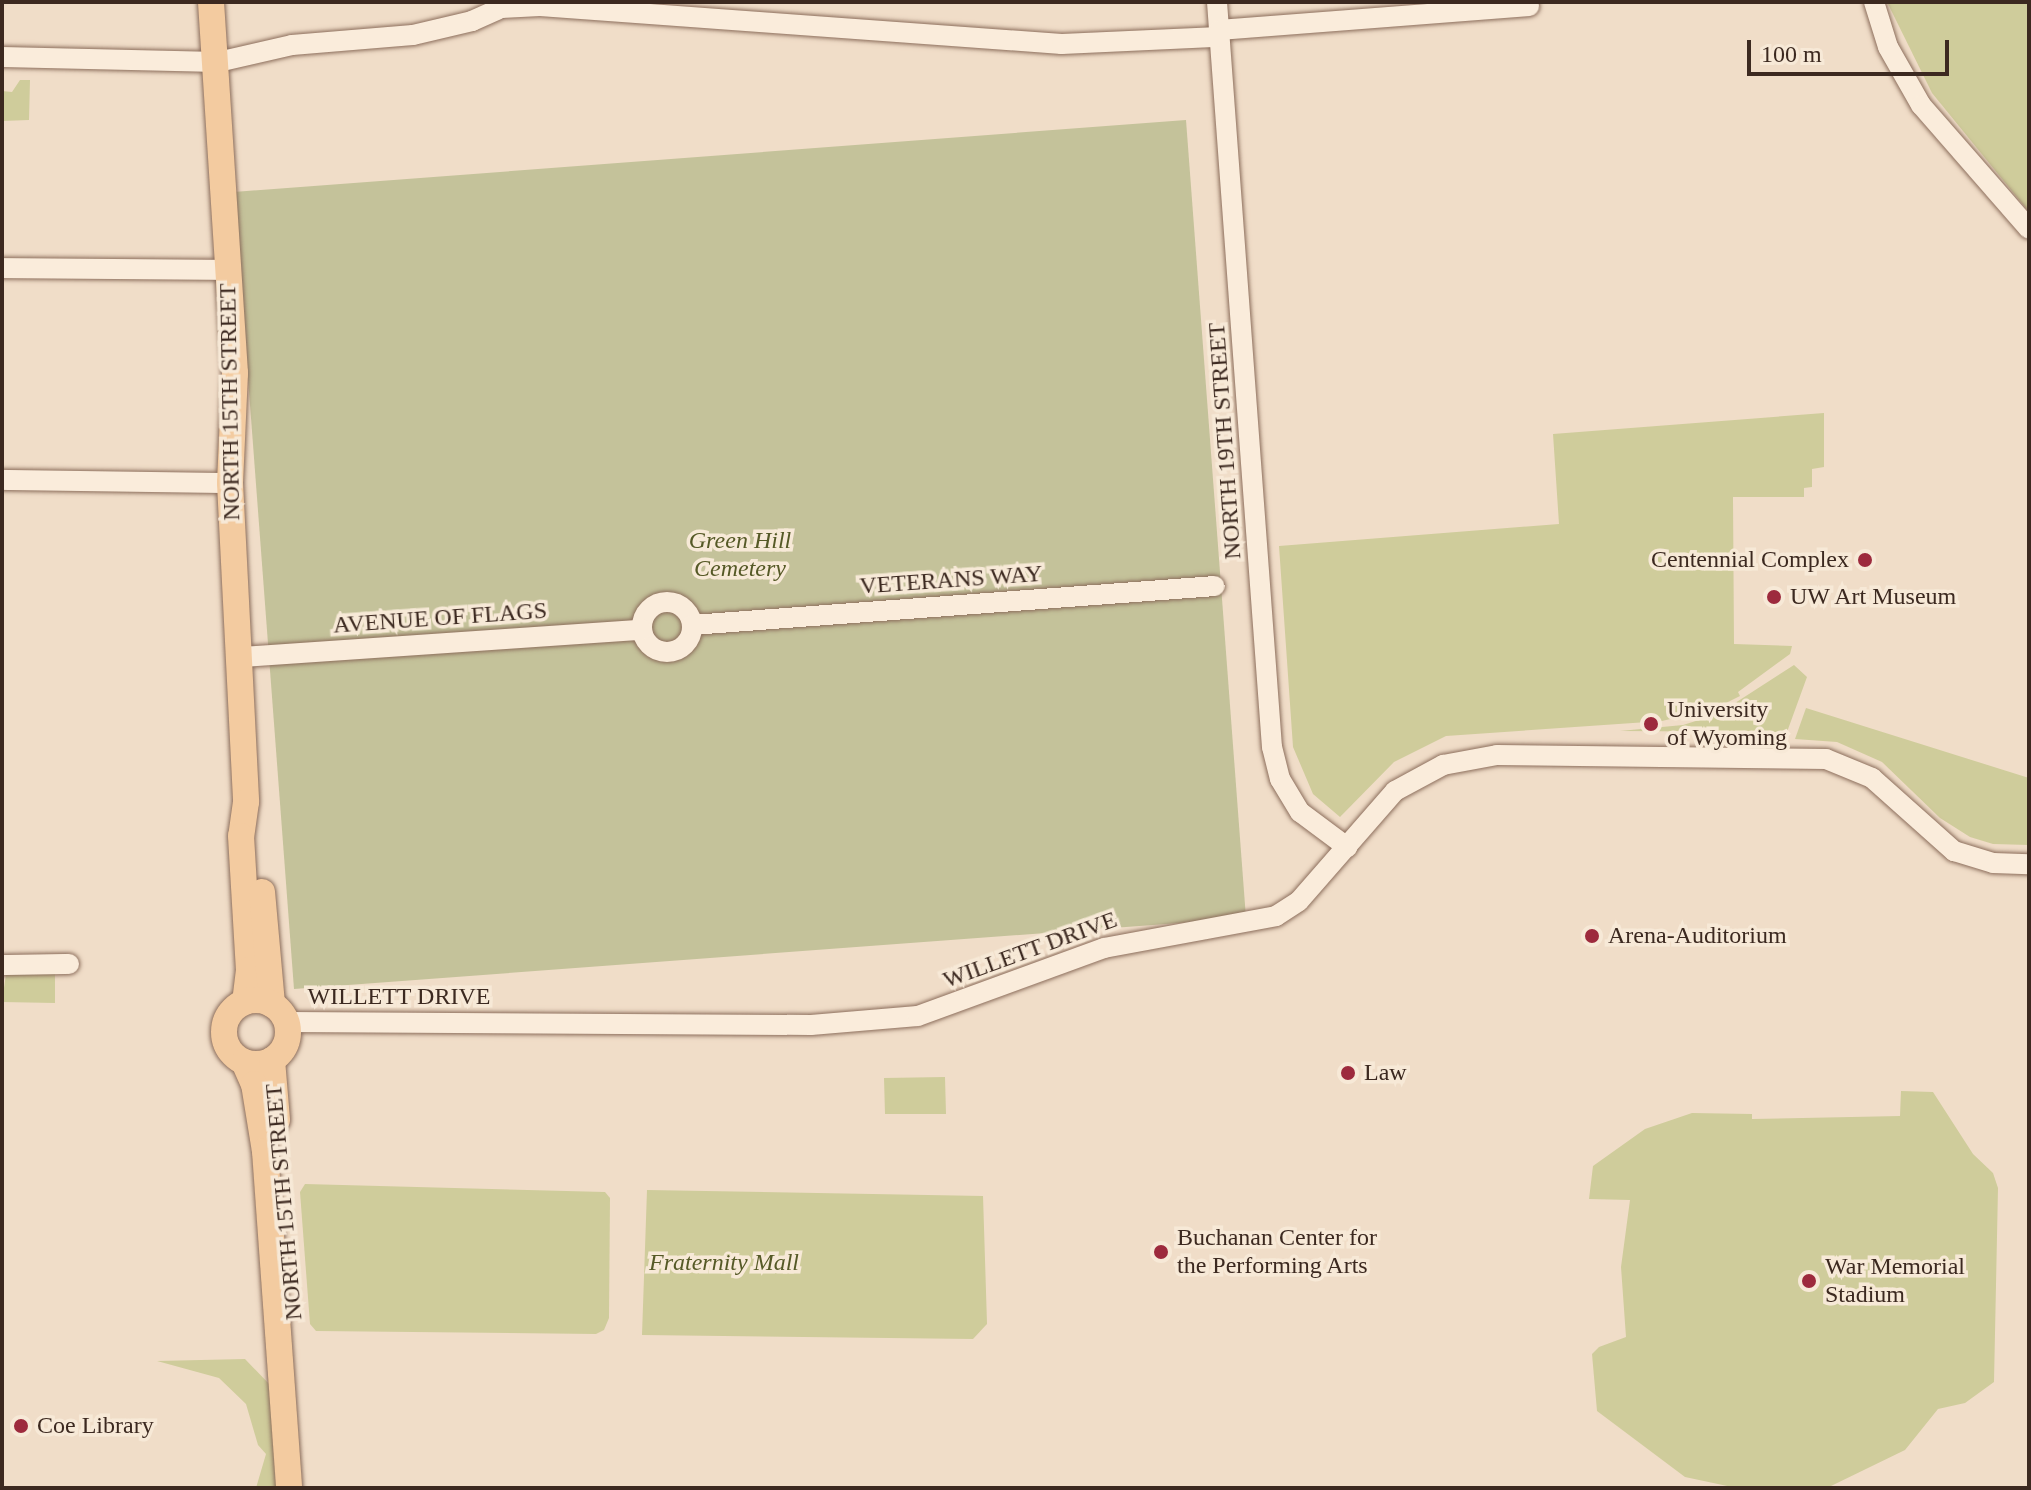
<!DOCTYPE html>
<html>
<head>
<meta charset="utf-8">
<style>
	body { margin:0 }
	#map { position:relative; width:2031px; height:1490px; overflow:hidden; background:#f0ddc8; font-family:"Times New Roman",serif }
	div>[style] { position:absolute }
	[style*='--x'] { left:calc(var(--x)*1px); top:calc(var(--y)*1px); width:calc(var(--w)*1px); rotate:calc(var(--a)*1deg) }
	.green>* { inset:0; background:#cfcc9b }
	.cemetery>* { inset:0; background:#c4c29a }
	.roads { filter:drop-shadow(0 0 2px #8c6e5c) drop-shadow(0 0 2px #8c6e5c) }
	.minor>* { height:20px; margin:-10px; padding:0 10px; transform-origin:10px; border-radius:10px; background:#faecdb }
	.minor>.ring { margin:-10px; padding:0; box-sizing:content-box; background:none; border:20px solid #faecdb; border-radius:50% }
	.major>* { height:26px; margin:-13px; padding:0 13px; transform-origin:13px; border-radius:13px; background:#f3cba0 }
	.major>.ring { margin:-13px; padding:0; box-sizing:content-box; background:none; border:26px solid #f3cba0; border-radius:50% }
	.dots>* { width:22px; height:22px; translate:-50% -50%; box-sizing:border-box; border:4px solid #f7e9d7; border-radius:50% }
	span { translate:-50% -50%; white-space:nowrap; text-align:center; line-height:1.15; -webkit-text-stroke:7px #f7e9d7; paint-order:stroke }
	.street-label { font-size:24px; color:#3c2920 }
	.park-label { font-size:24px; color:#555926; font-style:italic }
	.poi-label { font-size:24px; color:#3c2920 }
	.right { translate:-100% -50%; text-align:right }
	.left { translate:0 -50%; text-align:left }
	.frame { position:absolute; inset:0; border:4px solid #3c2920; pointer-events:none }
	.scale { position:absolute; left:1747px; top:40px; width:202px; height:36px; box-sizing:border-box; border:4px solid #3c2920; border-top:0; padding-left:10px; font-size:24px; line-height:28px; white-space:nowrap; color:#3c2920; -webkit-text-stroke:6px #f7e9d7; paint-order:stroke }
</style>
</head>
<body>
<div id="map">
	<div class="green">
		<i style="clip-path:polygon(1887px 2px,2029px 2px,2029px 212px,1932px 93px)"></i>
		<i style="clip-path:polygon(20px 80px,30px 80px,29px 120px,2px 121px,2px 91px,12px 92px)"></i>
		<i style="clip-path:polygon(1824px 413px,1824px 467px,1812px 469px,1812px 487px,1804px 488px,1804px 497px,1733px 497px,1734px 644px,1792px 646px,1790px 654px,1738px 692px,1740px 696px,1716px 708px,1662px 721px,1446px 736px,1394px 762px,1340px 817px,1313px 794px,1293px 747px,1279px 546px,1559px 524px,1553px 434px)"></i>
		<i style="clip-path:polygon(1794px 665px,1807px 677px,1787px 732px,1620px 731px,1683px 725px,1718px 714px)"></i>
		<i style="clip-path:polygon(1806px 708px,2029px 778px,2029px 845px,1993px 844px,1970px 837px,1940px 818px,1882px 762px,1837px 742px,1795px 739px)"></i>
		<i style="clip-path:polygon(55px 967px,55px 1003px,2px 1002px,6px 974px)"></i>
		<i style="clip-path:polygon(945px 1077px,946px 1114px,885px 1114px,884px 1078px)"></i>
		<i style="clip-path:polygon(1901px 1091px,1933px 1092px,1973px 1154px,1993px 1173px,1998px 1188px,1994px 1382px,1965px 1403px,1938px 1409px,1905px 1450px,1831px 1486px,1732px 1487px,1685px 1477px,1597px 1411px,1592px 1354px,1599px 1347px,1626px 1337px,1621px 1267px,1630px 1200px,1589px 1199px,1593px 1166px,1645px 1129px,1692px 1113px,1752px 1114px,1752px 1119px,1900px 1116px)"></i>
		<i style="clip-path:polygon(305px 1184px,605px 1192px,610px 1198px,609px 1318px,604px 1330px,596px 1334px,316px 1331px,310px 1324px,300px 1192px)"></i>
		<i style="clip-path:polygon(647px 1190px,983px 1196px,987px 1324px,973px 1339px,642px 1335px)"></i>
		<i style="clip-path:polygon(245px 1359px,272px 1387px,276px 1488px,256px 1488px,266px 1454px,258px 1445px,246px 1404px,219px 1378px,157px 1361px)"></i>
	</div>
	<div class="cemetery">
		<i style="clip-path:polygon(1186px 120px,1246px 918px,294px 989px,234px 192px)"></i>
	</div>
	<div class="roads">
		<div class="minor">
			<i style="--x:1217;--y:2;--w:747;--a:85.78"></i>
			<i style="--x:1272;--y:747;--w:33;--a:76"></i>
			<i style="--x:1280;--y:779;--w:39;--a:59"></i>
			<i style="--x:1300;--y:812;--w:59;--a:36.7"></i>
			<i style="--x:1874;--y:2;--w:47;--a:72.7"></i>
			<i style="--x:1888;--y:47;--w:67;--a:60.4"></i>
			<i style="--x:1921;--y:105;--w:164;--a:48.9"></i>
			<i style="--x:1219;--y:30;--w:311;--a:-4.4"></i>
			<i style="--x:2;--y:57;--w:216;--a:1.3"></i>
			<i style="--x:218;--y:62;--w:76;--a:-12.9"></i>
			<i style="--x:292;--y:45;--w:121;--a:-4.7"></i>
			<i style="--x:413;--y:35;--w:61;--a:-13.3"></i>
			<i style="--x:472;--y:21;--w:32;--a:-24"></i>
			<i style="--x:501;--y:8;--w:39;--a:-3"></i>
			<i style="--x:540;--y:6;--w:523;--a:4.16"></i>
			<i style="--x:1062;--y:44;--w:157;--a:-2.6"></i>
			<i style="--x:2;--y:268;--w:225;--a:0.5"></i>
			<i style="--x:2;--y:480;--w:228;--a:0.8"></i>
			<i class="ring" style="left:642px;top:602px;width:30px;height:30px"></i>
			<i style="--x:692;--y:625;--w:524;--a:-4.26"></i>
			<i style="--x:241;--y:657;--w:402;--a:-3.9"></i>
			<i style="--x:2;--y:965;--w:67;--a:-0.9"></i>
			<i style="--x:287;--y:1022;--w:524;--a:0.33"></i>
			<i style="--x:811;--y:1025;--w:107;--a:-4.8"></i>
			<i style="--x:918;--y:1016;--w:198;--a:-20.1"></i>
			<i style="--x:1104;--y:948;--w:175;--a:-10.5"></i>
			<i style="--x:1276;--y:916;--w:27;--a:-33"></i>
			<i style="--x:1299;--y:901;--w:146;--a:-48.9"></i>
			<i style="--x:1395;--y:791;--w:55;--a:-28.4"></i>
			<i style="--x:1443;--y:765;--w:55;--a:-10.5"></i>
			<i style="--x:1497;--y:755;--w:329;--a:0.7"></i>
			<i style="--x:1826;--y:759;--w:50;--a:22.4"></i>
			<i style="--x:1872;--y:778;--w:110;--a:41.7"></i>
			<i style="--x:1954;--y:851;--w:41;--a:17.1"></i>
			<i style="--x:1993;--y:863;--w:36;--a:2"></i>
		</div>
		<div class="major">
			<i style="--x:211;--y:2;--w:372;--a:86.3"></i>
			<i style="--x:235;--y:373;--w:110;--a:92.6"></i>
			<i style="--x:230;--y:483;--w:319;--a:87.1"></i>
			<i style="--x:246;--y:802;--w:34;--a:98"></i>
			<i style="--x:241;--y:836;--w:134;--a:86.6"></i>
			<i style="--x:249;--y:970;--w:32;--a:97"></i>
			<i style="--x:262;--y:892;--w:113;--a:84.9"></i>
			<i class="ring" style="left:224px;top:1000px;width:38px;height:38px"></i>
			<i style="--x:272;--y:1060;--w:60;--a:85.2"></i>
			<i style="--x:244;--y:1062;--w:24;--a:66"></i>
			<i style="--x:254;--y:1084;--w:68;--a:80.7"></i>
			<i style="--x:265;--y:1151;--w:338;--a:85.9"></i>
		</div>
	</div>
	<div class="dots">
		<i style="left:1865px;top:560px;background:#9d2a3d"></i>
		<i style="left:1774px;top:597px;background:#9d2a3d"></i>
		<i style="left:1651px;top:724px;background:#9d2a3d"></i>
		<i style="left:1592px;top:936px;background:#9d2a3d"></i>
		<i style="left:1348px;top:1073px;background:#9d2a3d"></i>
		<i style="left:1161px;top:1252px;background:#9d2a3d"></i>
		<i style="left:1809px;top:1281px;background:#9d2a3d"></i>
		<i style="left:21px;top:1426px;background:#9d2a3d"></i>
	</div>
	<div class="street-label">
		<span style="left:230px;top:402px;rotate:-91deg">NORTH 15TH STREET</span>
		<span style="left:1225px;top:441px;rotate:-94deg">NORTH 19TH STREET</span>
		<span style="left:951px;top:580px;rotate:-4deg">VETERANS WAY</span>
		<span style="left:440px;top:618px;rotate:-4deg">AVENUE OF FLAGS</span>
		<span style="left:1030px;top:950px;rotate:-20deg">WILLETT DRIVE</span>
		<span style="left:399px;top:997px">WILLETT DRIVE</span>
		<span style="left:284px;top:1202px;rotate:-95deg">NORTH 15TH STREET</span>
	</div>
	<div class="park-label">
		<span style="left:740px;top:555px">Green Hill<br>Cemetery</span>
		<span style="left:724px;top:1263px">Fraternity Mall</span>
	</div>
	<div class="poi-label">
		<span class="right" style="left:1849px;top:560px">Centennial Complex</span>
		<span class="left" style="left:1790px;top:597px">UW Art Museum</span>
		<span class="left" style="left:1667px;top:724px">University<br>of Wyoming</span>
		<span class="left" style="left:1608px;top:936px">Arena-Auditorium</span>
		<span class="left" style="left:1364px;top:1073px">Law</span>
		<span class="left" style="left:1177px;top:1252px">Buchanan Center for<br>the Performing Arts</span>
		<span class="left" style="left:1825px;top:1281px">War Memorial<br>Stadium</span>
		<span class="left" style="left:37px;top:1426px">Coe Library</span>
	</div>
	<div class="frame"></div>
	<div class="scale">100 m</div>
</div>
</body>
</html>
